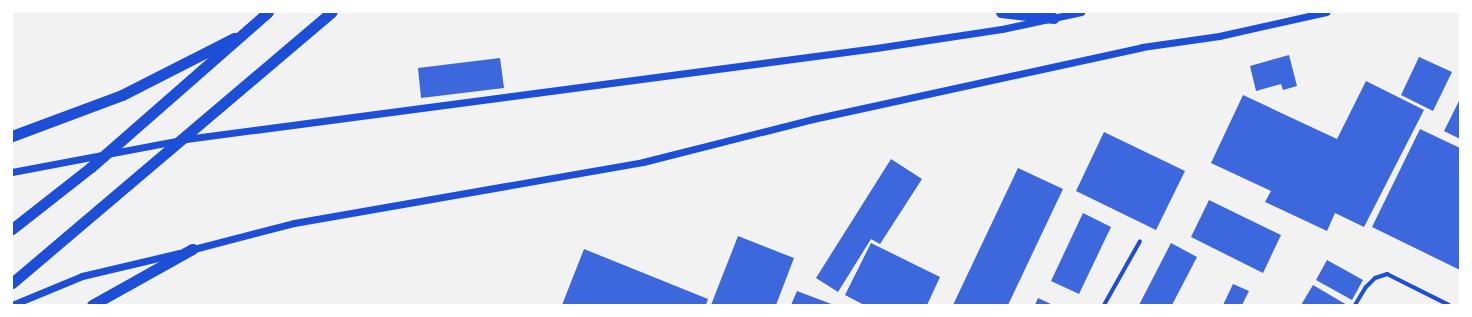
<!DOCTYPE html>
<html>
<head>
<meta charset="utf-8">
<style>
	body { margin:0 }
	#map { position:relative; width:1472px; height:317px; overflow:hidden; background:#f2f2f2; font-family:"Playfair Display",serif }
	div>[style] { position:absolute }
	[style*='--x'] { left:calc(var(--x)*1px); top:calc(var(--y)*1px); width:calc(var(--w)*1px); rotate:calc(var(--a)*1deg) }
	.building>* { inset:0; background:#3d67dc }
	.minor>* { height:4px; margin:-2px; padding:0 2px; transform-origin:2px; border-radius:2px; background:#1d4ed8 }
	.tertiary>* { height:7px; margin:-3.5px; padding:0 3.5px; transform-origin:3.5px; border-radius:3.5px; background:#1d4ed8 }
	.trunk>* { height:11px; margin:-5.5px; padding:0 5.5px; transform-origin:5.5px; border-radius:5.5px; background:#1d4ed8 }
	span { translate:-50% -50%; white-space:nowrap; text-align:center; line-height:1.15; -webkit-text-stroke:3px #fff; paint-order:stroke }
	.frame { position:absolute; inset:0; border:13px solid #fff; pointer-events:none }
</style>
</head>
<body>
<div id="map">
	<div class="building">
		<i style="clip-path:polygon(1289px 55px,1297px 86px,1283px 90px,1281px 84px,1256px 91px,1250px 66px)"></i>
		<i style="clip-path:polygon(1419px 57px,1452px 72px,1433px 111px,1401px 95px)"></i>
		<i style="clip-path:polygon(500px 58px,504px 88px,421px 98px,418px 68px)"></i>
		<i style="clip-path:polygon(1366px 81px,1424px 110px,1364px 227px,1335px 213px,1327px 231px,1265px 202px,1271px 191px,1211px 163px,1243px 95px,1337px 139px)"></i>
		<i style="clip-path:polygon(1460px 99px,1460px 139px,1444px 131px)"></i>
		<i style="clip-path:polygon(1420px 129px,1460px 148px,1460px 270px,1372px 227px)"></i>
		<i style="clip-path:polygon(1104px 132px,1185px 171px,1156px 230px,1076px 191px)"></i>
		<i style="clip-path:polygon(891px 159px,922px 179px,880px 244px,871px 239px,838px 292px,816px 278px)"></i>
		<i style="clip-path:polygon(1018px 168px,1063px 189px,1008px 305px,953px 305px)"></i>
		<i style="clip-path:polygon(1209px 200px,1281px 235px,1263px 273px,1191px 237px)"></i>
		<i style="clip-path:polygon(1083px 213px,1111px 227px,1079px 294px,1051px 281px)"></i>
		<i style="clip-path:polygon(738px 236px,794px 258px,776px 305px,711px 305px)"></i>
		<i style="clip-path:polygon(871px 243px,940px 277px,927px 305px,864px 305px,845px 295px)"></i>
		<i style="clip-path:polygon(1171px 243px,1197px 257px,1172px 305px,1139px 305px)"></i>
		<i style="clip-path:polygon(584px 249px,708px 299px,706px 305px,562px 305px)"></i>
		<i style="clip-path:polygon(1327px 260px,1363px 280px,1352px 300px,1316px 280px)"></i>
		<i style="clip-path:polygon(1233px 284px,1249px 291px,1242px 305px,1223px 305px)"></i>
		<i style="clip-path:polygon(1313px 285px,1347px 305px,1301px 305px)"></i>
		<i style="clip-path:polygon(797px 291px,834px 305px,791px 305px)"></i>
		<i style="clip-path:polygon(1038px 298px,1053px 305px,1035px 305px)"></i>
	</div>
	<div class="minor">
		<i style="--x:1104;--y:305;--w:73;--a:-60.6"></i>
		<i style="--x:1355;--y:305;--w:21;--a:-59"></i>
		<i style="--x:1366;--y:287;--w:13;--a:-45"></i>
		<i style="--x:1375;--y:278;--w:13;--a:-18"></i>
		<i style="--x:1387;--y:274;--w:69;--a:26.6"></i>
	</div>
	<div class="tertiary">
		<i style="--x:12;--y:172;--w:177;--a:-10.7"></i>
		<i style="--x:186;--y:139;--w:696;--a:-7.51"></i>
		<i style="--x:876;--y:48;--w:127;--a:-8.6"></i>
		<i style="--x:1002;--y:29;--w:81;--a:-12.1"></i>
		<i style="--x:190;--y:250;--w:107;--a:-14.6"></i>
		<i style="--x:294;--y:223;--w:354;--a:-9.9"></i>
		<i style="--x:643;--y:162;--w:175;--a:-14.2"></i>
		<i style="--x:813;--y:119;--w:337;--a:-12.3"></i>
		<i style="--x:1142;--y:47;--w:78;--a:-8.1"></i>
		<i style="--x:1219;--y:36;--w:110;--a:-12.6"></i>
		<i style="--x:12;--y:305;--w:76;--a:-22.5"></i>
		<i style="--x:82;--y:276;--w:100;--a:-13.3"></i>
	</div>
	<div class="trunk">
		<i style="--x:1001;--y:12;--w:53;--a:6.5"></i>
		<i style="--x:12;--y:136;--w:117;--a:-20.4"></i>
		<i style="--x:122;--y:95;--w:126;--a:-27"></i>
		<i style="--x:12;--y:229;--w:100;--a:-38.1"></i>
		<i style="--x:91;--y:167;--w:235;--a:-41.2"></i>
		<i style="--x:12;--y:283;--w:419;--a:-40.3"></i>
		<i style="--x:92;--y:305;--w:115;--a:-29.2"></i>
	</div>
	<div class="frame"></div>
</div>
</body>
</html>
